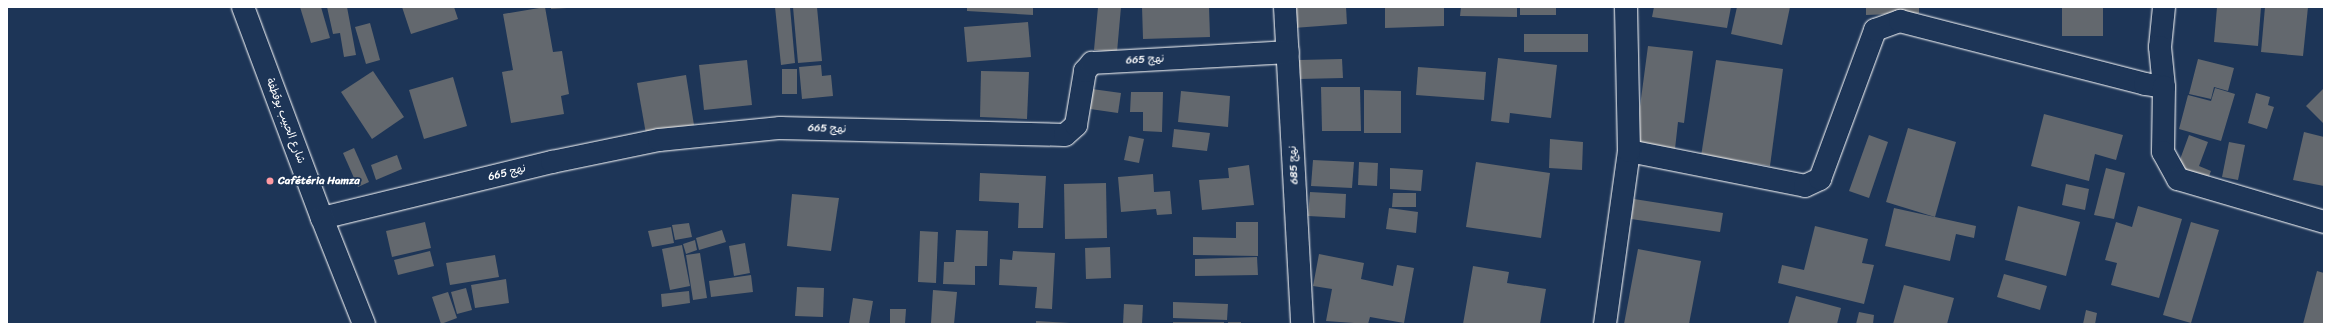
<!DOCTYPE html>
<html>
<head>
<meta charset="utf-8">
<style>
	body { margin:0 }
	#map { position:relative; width:2331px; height:331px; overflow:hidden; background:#1d3557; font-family:Sriracha,"Playpen Sans Arabic",sans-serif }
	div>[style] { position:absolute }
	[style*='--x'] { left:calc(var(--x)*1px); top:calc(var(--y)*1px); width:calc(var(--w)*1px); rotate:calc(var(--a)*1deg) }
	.building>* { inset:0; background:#63686e }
	.roads { filter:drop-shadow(0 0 1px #fff) drop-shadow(0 0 1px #fff) }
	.minor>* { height:22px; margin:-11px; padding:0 11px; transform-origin:11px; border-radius:11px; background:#1d3557 }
	.major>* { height:22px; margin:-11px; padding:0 11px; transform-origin:11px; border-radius:11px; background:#1d3557 }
	.dots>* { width:11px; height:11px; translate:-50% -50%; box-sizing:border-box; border:2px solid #1d3557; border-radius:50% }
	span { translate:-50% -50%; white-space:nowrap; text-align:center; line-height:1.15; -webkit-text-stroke:3.5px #1d3557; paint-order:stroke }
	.street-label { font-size:11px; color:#fff }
	.poi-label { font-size:11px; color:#fff; font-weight:700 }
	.left { translate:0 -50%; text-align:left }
	.frame { position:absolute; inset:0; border:8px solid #fff; pointer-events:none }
</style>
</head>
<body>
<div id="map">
	<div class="building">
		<i style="clip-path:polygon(300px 7px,321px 7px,330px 38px,311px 43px)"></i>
		<i style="clip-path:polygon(327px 7px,347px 7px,356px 55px,344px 57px,340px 33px,333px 34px)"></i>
		<i style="clip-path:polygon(402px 7px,454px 7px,458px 19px,411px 34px)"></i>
		<i style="clip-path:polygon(545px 7px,553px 52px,562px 51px,569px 94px,561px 96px,564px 114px,511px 123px,502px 72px,513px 70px,503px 14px)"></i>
		<i style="clip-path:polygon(551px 7px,567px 7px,567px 8px,551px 9px)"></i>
		<i style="clip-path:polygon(775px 7px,790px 7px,795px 63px,781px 65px)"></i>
		<i style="clip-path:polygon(793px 7px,817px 7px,822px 61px,798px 63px)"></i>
		<i style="clip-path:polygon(967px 7px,1033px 7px,1033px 15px,967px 11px)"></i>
		<i style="clip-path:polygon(1098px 7px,1121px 7px,1117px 52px,1094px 50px)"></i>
		<i style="clip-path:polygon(1142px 7px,1209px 7px,1210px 37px,1143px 39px)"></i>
		<i style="clip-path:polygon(1278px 7px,1346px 7px,1347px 24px,1280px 29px)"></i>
		<i style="clip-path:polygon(1385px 7px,1444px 7px,1444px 26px,1385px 28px)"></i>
		<i style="clip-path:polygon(1461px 7px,1517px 7px,1517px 17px,1460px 16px)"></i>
		<i style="clip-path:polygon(1520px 7px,1556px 7px,1556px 15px,1520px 15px)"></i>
		<i style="clip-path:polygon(1654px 7px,1731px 7px,1727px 28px,1652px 17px)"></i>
		<i style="clip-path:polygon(1737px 7px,1790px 7px,1782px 45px,1731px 34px)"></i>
		<i style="clip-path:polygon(1866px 7px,1919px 7px,1919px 13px,1866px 15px)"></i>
		<i style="clip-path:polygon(2062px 7px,2103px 7px,2103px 36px,2062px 36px)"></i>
		<i style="clip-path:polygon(2217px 7px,2261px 7px,2258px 46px,2214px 42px)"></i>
		<i style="clip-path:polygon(2265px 7px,2308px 7px,2303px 56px,2261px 52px)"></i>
		<i style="clip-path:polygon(1028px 22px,1031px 57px,967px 62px,964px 27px)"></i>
		<i style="clip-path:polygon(370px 23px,380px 60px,366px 64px,355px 27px)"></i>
		<i style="clip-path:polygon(1524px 34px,1588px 34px,1588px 52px,1524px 52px)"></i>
		<i style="clip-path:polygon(1648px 46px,1693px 51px,1684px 123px,1678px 122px,1675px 149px,1635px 144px)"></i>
		<i style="clip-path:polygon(1498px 58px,1557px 65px,1551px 118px,1510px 113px,1509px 123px,1491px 121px)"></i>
		<i style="clip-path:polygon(1342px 59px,1343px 78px,1299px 79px,1299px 60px)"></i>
		<i style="clip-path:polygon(2198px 59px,2234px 68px,2228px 91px,2214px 87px,2211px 99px,2189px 94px)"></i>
		<i style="clip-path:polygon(747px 60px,752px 105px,704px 110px,699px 65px)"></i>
		<i style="clip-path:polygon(1716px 60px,1783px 69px,1770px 166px,1701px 156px)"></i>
		<i style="clip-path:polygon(821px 65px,822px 76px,831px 75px,833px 96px,802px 99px,799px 67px)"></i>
		<i style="clip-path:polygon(1418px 67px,1486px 72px,1484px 100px,1416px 95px)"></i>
		<i style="clip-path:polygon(782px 69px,797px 69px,797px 94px,782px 94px)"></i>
		<i style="clip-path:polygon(373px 71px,404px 117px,372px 139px,341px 92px)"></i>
		<i style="clip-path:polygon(981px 71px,1029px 72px,1027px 119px,980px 117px)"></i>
		<i style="clip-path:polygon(686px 75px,694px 125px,646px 134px,637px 83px)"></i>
		<i style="clip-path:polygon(453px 77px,467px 126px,424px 139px,409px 90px)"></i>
		<i style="clip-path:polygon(1321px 87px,1360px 87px,1361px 131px,1322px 131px)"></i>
		<i style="clip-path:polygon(2215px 88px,2235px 94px,2221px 141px,2179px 129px,2188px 95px,2211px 101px)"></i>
		<i style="clip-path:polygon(2324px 88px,2324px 124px,2306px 106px)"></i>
		<i style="clip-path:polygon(1092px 89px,1121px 93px,1118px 113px,1090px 109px)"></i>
		<i style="clip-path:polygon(1364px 90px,1401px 91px,1401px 133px,1364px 133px)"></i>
		<i style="clip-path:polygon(1181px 91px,1230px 96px,1228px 127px,1178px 122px)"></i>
		<i style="clip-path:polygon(1131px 92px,1163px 92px,1162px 132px,1143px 131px,1143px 112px,1130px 112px)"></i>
		<i style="clip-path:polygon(2256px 93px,2270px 97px,2268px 105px,2274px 107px,2267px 129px,2248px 123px)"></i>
		<i style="clip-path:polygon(2044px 114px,2123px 135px,2116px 160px,2095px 154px,2089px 181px,2031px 166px)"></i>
		<i style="clip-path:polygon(1908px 128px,1956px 142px,1935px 217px,1886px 202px)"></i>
		<i style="clip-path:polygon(1174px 129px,1210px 133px,1207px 151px,1172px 147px)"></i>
		<i style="clip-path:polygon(2304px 132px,2324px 137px,2324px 186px,2293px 180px)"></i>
		<i style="clip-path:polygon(1869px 135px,1888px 142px,1869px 198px,1849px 191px)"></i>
		<i style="clip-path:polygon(2189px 135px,2208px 142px,2199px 166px,2211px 171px,2206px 184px,2175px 173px)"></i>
		<i style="clip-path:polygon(1129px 136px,1144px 139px,1139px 163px,1124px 160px)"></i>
		<i style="clip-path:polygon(1550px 139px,1583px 142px,1582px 170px,1549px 168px)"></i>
		<i style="clip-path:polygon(2229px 142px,2245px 145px,2238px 180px,2222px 177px)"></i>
		<i style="clip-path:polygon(354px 148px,369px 182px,358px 187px,343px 153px)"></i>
		<i style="clip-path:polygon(397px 155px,402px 169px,376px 180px,371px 165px)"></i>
		<i style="clip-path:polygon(1313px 160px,1354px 162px,1352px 188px,1311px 186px)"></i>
		<i style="clip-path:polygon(1359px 162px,1378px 163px,1377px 186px,1358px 185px)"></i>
		<i style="clip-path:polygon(1476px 162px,1550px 173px,1541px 238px,1466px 227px)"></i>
		<i style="clip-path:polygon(1249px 165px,1254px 205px,1202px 210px,1199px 180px,1229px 178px,1228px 168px)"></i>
		<i style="clip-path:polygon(1390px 168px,1423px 170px,1421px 191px,1390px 189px)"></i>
		<i style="clip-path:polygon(2106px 168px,2125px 173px,2114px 219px,2094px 215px)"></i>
		<i style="clip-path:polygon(980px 173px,1046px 176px,1043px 228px,1018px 228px,1019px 203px,979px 201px)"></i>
		<i style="clip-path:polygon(1153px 174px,1154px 192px,1170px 191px,1172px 214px,1157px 215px,1156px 209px,1121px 212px,1118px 177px)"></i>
		<i style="clip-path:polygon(1106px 183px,1107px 238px,1065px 239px,1064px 184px)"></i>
		<i style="clip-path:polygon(2066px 184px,2089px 189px,2085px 210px,2062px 205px)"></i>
		<i style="clip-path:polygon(1310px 192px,1346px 194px,1345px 218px,1308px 216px)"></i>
		<i style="clip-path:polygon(1393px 193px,1416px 193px,1416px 207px,1392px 207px)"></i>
		<i style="clip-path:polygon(792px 194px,839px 198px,831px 251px,787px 246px)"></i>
		<i style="clip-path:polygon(1634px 199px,1723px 213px,1720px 232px,1631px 219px)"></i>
		<i style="clip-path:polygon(2018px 206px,2080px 222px,2066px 276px,2005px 260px)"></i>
		<i style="clip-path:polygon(2138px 206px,2182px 219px,2159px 298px,2111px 285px,2117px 263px,2105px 260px,2116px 222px,2132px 227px)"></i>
		<i style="clip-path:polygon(1389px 208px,1418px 212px,1416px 233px,1386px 229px)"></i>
		<i style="clip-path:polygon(1894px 208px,1976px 226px,1974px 238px,1956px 234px,1950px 261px,1885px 246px)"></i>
		<i style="clip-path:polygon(425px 222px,431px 248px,392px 257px,386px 231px)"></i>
		<i style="clip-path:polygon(1236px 222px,1258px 222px,1258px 256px,1193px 255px,1193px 237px,1236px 238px)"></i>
		<i style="clip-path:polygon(2191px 222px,2219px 230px,2191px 323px,2163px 315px)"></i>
		<i style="clip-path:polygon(689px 223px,692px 237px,675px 240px,672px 225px)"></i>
		<i style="clip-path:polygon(1815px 226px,1868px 239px,1862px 263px,1874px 265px,1864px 304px,1778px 283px,1782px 265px,1804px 270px)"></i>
		<i style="clip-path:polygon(671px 227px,674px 243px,652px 247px,648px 231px)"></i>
		<i style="clip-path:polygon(722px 230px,726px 242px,699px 250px,696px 238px)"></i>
		<i style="clip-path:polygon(956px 230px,988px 231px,987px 266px,975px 266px,975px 285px,943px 284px,944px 262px,954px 262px)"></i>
		<i style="clip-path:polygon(920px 231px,938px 232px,936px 283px,918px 282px)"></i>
		<i style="clip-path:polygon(695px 240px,697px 250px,686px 254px,683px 244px)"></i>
		<i style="clip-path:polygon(745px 243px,750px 273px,734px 276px,729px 246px)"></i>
		<i style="clip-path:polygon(682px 245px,690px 286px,670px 290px,662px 249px)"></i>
		<i style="clip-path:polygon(1110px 247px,1111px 278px,1086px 279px,1085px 248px)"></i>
		<i style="clip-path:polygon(1638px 249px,1701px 261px,1689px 324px,1624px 324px)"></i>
		<i style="clip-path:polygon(430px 251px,434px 266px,398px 275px,394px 260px)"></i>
		<i style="clip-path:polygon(1013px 251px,1055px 253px,1052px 309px,1035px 308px,1037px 287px,999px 285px,1000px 259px,1012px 260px)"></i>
		<i style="clip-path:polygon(700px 253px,707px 298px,693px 300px,686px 255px)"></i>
		<i style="clip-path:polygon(1319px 254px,1364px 263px,1361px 279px,1393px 286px,1397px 265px,1414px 268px,1404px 323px,1370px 317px,1368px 324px,1326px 321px,1332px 289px,1313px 286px)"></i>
		<i style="clip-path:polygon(495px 255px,499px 277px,450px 285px,446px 263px)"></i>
		<i style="clip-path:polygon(1257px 257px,1258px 275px,1195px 276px,1195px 259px)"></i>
		<i style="clip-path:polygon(1473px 266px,1509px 272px,1507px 283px,1546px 289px,1540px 324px,1463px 324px)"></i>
		<i style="clip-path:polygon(2317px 271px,2324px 273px,2324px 324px,2303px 324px)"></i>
		<i style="clip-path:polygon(2004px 274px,2047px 286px,2040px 310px,1997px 297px)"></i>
		<i style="clip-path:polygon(751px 275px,753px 292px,711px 297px,709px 281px)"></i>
		<i style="clip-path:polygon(506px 279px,509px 303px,475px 308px,471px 285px)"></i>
		<i style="clip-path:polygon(1904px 285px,1954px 298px,1947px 324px,1893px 324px)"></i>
		<i style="clip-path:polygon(797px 287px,824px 288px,823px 317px,795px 316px)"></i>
		<i style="clip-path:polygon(466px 288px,472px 310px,457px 314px,451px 292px)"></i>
		<i style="clip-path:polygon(933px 290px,957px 292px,954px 324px,931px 323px)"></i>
		<i style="clip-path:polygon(689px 291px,690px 303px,662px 307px,661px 294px)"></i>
		<i style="clip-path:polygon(448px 292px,457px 318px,441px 324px,432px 297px)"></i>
		<i style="clip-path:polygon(1796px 296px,1841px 308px,1837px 324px,1788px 324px)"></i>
		<i style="clip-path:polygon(853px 298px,873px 301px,869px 324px,849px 324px)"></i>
		<i style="clip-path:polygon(1173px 302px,1228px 304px,1227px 320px,1173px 318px)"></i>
		<i style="clip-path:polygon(1124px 304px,1143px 305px,1142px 324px,1123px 324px)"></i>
		<i style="clip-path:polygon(890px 309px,906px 309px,905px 324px,890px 324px)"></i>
		<i style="clip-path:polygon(2086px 310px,2097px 313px,2095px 324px,2083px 324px)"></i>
		<i style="clip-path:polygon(1859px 312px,1874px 315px,1873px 324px,1856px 324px)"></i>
		<i style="clip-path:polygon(1036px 321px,1070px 323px,1070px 324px,1036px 324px)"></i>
		<i style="clip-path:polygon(1173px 322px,1224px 322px,1224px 324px,1173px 324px)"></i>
		<i style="clip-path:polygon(1228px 322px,1241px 322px,1241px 324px,1228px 324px)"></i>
	</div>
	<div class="roads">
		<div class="minor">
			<i style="--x:1285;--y:7;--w:317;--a:86.9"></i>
			<i style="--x:2164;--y:7;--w:40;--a:95.7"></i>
			<i style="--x:2160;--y:47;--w:40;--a:84.3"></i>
			<i style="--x:1629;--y:151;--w:179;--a:11.2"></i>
			<i style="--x:1805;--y:186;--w:17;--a:-25"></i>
			<i style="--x:1820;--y:179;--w:159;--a:-69.7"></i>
			<i style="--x:1875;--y:30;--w:27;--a:-20"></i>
			<i style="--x:1900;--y:21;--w:253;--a:14.4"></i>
			<i style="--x:2145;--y:84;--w:19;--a:9"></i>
			<i style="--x:2164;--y:87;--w:65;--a:90.9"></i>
			<i style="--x:2163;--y:152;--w:31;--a:61"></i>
			<i style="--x:2178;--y:179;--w:152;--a:16.4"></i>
			<i style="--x:322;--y:218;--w:237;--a:-13.7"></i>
			<i style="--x:552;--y:162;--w:109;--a:-11.6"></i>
			<i style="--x:659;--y:140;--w:122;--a:-5.7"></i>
			<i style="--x:780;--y:128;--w:285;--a:1.4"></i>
			<i style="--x:1065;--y:135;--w:15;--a:-42"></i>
			<i style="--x:1076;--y:125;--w:55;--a:-80.5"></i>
			<i style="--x:1085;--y:71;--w:11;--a:-49"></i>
			<i style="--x:1092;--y:63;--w:196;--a:-3.2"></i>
			<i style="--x:1605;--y:324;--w:175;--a:-82.1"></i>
			<i style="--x:1629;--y:151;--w:144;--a:-91.2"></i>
		</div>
		<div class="major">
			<i style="--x:243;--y:7;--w:225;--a:69.5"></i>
			<i style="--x:322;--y:218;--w:114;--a:68.4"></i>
		</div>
	</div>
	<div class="dots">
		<i style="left:270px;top:181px;background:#ff9aa2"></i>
	</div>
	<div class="street-label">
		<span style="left:1145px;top:60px;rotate:-3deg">نهج 665</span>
		<span style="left:285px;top:121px;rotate:69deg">شارع الحبيب بوقطفة</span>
		<span style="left:827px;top:129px;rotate:2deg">نهج 665</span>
		<span style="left:1294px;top:165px;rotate:-93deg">نهج 685</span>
		<span style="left:507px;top:173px;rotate:-14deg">نهج 665</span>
	</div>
	<div class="poi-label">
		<span class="left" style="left:278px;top:181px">Cafétéria Hamza</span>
	</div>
	<div class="frame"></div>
</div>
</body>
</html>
